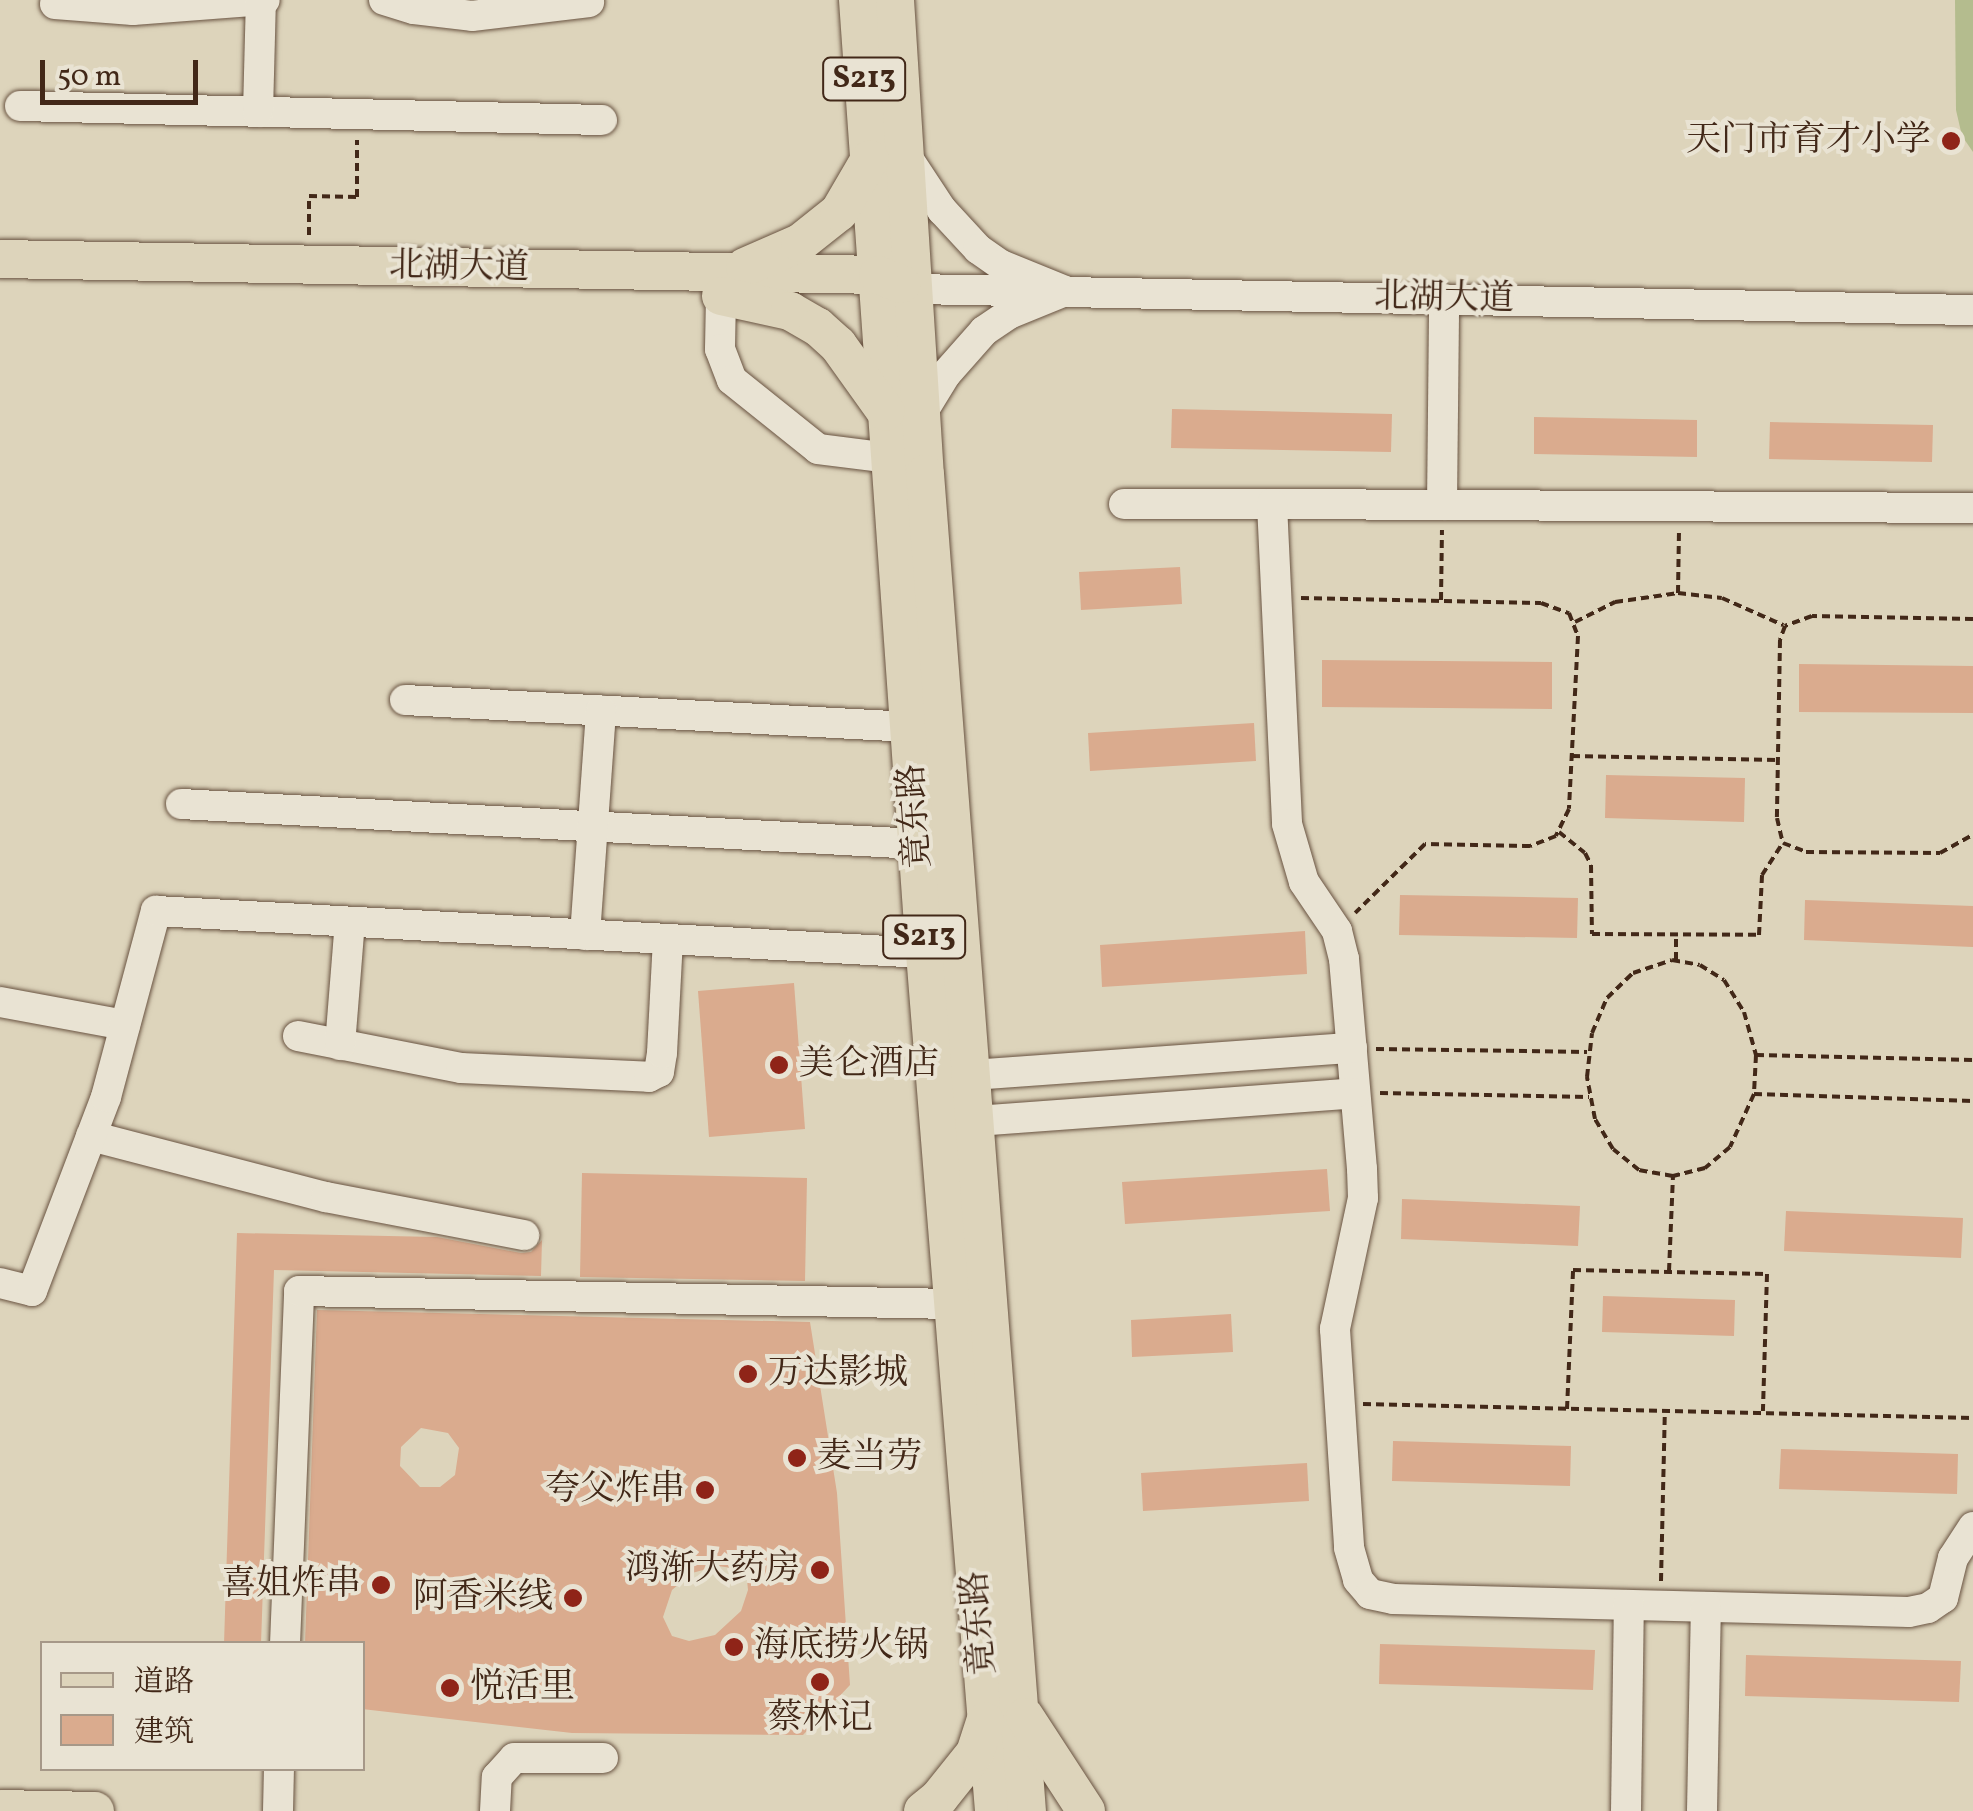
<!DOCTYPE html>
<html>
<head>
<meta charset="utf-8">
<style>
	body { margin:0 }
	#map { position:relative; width:1973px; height:1811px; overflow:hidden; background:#ddd4bb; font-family:Vollkorn,"Noto Serif SC",serif }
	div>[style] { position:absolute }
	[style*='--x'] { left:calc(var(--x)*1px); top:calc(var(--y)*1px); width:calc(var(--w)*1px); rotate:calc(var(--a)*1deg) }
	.green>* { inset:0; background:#b4bc8e }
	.building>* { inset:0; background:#daab8e }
	.path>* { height:4px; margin-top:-2px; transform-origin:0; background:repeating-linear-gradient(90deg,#422818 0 8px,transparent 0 13px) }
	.roads { filter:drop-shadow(0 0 2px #695341) drop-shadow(0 0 2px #695341) }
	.minor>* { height:30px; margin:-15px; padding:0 15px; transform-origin:15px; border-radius:15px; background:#e9e3d3 }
	.major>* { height:38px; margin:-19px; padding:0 19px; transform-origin:19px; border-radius:19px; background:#ddd4bb }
	.dots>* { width:28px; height:28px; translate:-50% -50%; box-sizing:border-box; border:5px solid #e9e3d3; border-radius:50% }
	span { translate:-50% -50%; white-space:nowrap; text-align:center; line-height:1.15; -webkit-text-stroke:8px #e9e3d3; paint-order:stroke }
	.shield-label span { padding:2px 8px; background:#e9e3d3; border:2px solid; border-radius:8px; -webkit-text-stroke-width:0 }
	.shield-label { font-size:32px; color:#422818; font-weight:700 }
	.poi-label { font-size:35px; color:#422818 }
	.right { translate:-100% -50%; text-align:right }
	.left { translate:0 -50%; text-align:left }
	.street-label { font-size:35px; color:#422818 }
	.legend { position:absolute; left:40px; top:1641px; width:325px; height:130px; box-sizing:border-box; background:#e9e3d3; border:2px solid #a69888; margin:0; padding:12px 18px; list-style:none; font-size:30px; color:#422818 }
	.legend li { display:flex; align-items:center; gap:20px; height:50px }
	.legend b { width:50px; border:2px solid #a69888 }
	.scale { position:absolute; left:40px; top:60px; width:158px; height:45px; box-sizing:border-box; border:5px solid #422818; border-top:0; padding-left:12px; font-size:30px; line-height:35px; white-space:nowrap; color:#422818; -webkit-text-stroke:8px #e9e3d3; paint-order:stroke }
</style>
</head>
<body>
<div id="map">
	<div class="green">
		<i style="clip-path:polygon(1955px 0,1973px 0,1973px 152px,1962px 136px,1956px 110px)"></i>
	</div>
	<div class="building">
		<i style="clip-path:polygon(1172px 409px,1392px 414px,1391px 452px,1171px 448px)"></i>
		<i style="clip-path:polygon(1534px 417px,1697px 420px,1697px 457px,1534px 454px)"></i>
		<i style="clip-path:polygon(1770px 422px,1933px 425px,1932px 462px,1769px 459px)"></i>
		<i style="clip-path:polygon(1180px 567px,1182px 604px,1081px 610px,1079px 572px)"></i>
		<i style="clip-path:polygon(1322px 660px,1552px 662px,1552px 709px,1322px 707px)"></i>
		<i style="clip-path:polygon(1799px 664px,1973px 666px,1973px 713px,1799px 712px)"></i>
		<i style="clip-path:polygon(1254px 723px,1256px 761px,1090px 771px,1088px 733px)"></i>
		<i style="clip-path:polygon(1606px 775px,1745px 778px,1744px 822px,1605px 818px)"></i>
		<i style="clip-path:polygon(1400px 895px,1578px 898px,1577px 938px,1399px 935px)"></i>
		<i style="clip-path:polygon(1805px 900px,1973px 906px,1973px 947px,1804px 940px)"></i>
		<i style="clip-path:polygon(1305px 931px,1307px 974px,1102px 987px,1100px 945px)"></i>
		<i style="clip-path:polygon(794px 983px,805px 1129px,709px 1137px,698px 991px)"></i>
		<i style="clip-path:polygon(1327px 1169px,1330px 1211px,1125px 1224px,1122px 1182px)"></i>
		<i style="clip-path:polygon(582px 1173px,807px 1178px,805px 1281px,580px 1277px)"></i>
		<i style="clip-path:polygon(1402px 1199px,1580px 1206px,1578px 1246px,1401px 1239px)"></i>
		<i style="clip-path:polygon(1786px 1211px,1963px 1218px,1961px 1258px,1784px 1251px)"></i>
		<i style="clip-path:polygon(237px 1233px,437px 1237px,521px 1253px,531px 1252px,542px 1240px,541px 1276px,274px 1270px,261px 1644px,224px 1644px)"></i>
		<i style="clip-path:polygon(1603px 1296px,1735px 1300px,1734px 1336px,1602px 1332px)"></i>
		<i style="clip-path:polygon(evenodd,317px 1310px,810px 1322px,837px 1493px,850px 1685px,803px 1735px,572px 1733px,362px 1709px,362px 1644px,305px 1644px,317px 1310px,421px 1428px,448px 1433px,459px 1448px,455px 1475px,440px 1487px,420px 1487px,400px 1466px,401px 1447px,421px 1428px,317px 1310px,718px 1566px,732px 1568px,747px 1580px,748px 1590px,741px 1611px,715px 1635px,689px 1641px,672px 1636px,663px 1617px,672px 1590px,692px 1573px,718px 1566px)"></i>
		<i style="clip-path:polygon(1231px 1314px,1233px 1352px,1132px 1357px,1131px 1320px)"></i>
		<i style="clip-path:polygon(1393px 1441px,1571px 1446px,1570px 1486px,1392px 1481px)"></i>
		<i style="clip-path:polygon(1781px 1449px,1958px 1454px,1957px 1494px,1779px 1489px)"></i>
		<i style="clip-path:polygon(1307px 1463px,1309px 1501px,1143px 1511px,1141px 1473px)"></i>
		<i style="clip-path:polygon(1380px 1644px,1595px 1650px,1593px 1690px,1379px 1684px)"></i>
		<i style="clip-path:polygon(1746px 1655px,1961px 1661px,1959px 1702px,1745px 1696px)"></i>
	</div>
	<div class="path">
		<i style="--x:309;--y:235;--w:39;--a:-90"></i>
		<i style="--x:309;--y:196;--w:48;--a:1.2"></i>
		<i style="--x:357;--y:197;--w:57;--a:-90"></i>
		<i style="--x:1678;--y:593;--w:61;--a:-89.1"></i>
		<i style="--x:1301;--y:598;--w:240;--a:1.2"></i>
		<i style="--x:1541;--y:603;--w:30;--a:20"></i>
		<i style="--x:1569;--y:613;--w:25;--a:69"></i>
		<i style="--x:1578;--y:636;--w:173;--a:93"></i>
		<i style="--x:1569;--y:809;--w:30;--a:116"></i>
		<i style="--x:1556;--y:836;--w:28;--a:159"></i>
		<i style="--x:1530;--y:846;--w:105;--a:-178.9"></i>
		<i style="--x:1425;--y:844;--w:98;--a:135.4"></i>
		<i style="--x:1441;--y:600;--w:70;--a:-89.2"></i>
		<i style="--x:1973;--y:619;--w:161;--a:-178.9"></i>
		<i style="--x:1812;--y:616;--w:29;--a:160"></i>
		<i style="--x:1785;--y:626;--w:15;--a:110"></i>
		<i style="--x:1780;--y:640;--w:178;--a:91"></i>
		<i style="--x:1777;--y:818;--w:26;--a:77"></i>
		<i style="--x:1783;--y:843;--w:25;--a:21"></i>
		<i style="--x:1806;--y:852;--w:134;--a:0.4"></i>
		<i style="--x:1940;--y:853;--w:38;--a:-29"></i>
		<i style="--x:1575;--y:622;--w:45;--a:-26.6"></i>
		<i style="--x:1615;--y:602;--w:64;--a:-8.1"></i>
		<i style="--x:1678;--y:593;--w:44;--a:6.5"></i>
		<i style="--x:1722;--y:598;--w:67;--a:23.9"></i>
		<i style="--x:1572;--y:756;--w:205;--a:1.1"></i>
		<i style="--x:1559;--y:832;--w:33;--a:39"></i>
		<i style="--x:1585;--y:853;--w:13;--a:63"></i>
		<i style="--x:1591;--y:865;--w:69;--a:89.2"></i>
		<i style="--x:1592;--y:934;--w:167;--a:0.3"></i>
		<i style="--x:1759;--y:935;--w:60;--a:-87.1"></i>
		<i style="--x:1762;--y:875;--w:38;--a:-57"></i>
		<i style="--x:1672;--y:960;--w:28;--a:10"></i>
		<i style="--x:1700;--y:965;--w:28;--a:32"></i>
		<i style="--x:1724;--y:980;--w:38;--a:58"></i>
		<i style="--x:1744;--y:1012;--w:45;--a:74.4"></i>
		<i style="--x:1756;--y:1055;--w:39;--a:93"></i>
		<i style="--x:1754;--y:1094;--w:58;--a:114.4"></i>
		<i style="--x:1730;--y:1147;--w:33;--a:140"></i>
		<i style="--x:1705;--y:1168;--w:33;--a:166"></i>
		<i style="--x:1673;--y:1176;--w:35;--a:-170"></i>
		<i style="--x:1639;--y:1170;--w:33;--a:-141"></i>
		<i style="--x:1613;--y:1149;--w:35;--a:-121"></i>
		<i style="--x:1595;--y:1119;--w:43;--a:-100.8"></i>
		<i style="--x:1587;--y:1077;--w:44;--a:-83.5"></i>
		<i style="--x:1592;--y:1033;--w:38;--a:-67"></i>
		<i style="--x:1607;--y:998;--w:36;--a:-44"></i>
		<i style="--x:1633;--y:973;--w:41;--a:-18.4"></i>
		<i style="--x:1676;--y:960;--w:25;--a:-90"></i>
		<i style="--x:1376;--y:1049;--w:211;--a:0.8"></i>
		<i style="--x:1756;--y:1055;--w:217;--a:1.3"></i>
		<i style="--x:1380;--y:1093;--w:209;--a:1.1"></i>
		<i style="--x:1754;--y:1094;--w:219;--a:1.8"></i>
		<i style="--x:1669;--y:1271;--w:95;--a:-87.6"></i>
		<i style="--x:1363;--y:1404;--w:610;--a:1.31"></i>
		<i style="--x:1567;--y:1409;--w:139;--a:-87.5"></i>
		<i style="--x:1573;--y:1270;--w:194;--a:1.2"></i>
		<i style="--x:1767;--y:1274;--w:137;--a:91.7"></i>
		<i style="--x:1661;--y:1581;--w:170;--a:-88.7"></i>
	</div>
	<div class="roads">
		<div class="minor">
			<i style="--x:384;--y:0;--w:31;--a:17"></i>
			<i style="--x:414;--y:9;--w:58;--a:6.9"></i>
			<i style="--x:472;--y:16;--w:118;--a:-6.8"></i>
			<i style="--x:55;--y:4;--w:78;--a:4.4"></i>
			<i style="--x:133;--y:10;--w:132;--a:-4.3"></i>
			<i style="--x:20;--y:106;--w:582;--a:1.38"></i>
			<i style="--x:258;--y:112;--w:111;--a:-88.5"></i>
			<i style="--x:907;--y:157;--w:64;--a:56.6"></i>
			<i style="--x:942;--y:210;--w:53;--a:47.3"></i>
			<i style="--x:978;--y:249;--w:28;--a:35"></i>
			<i style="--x:1001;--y:265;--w:69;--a:22.1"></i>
			<i style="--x:1065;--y:291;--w:61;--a:157.7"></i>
			<i style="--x:1009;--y:314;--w:30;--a:146"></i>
			<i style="--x:984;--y:331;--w:57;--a:131.5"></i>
			<i style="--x:946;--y:374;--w:46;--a:121.6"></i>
			<i style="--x:915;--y:289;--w:1058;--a:1.14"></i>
			<i style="--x:721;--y:296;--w:53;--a:91.1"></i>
			<i style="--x:720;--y:349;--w:33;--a:69"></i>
			<i style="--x:732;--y:380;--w:110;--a:38.7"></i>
			<i style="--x:818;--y:449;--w:73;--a:7.1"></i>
			<i style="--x:1124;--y:504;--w:148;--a:0"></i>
			<i style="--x:1442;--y:505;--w:206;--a:-89.4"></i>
			<i style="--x:1973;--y:508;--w:701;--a:-179.67"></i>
			<i style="--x:1272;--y:504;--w:320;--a:87.3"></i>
			<i style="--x:1287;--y:824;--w:60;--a:73.7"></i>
			<i style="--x:1304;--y:882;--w:59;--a:56"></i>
			<i style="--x:1337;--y:931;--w:29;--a:76"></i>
			<i style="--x:1344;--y:959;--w:211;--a:85.1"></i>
			<i style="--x:1362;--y:1169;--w:29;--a:88"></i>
			<i style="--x:1363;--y:1198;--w:134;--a:102.1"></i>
			<i style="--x:1335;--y:1329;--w:219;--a:86.3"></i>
			<i style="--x:1349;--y:1548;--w:33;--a:74"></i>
			<i style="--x:1358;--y:1580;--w:18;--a:49"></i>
			<i style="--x:1370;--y:1594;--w:24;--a:12"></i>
			<i style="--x:1393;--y:1599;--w:516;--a:1.44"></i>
			<i style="--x:1909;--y:1612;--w:19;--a:-12"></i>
			<i style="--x:1928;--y:1608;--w:18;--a:-34"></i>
			<i style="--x:1943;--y:1598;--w:41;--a:-76"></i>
			<i style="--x:1953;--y:1558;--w:37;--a:-57"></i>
			<i style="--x:405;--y:700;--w:506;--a:3.06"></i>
			<i style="--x:181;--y:804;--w:738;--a:3.11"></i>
			<i style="--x:585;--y:935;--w:225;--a:-85.9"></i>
			<i style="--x:0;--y:1002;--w:127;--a:10.4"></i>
			<i style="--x:298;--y:1036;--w:166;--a:11.1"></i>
			<i style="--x:461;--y:1068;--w:188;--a:2.7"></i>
			<i style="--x:649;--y:1077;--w:11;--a:-27"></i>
			<i style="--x:659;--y:1072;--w:19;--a:-81"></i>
			<i style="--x:662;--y:1053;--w:114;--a:-87"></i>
			<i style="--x:340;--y:1045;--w:123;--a:-85.4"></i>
			<i style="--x:972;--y:1075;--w:381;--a:-4.1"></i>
			<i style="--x:976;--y:1121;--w:380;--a:-4.2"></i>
			<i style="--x:91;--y:1136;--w:243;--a:14.6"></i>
			<i style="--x:326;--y:1197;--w:202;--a:10.9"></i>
			<i style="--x:0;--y:1283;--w:33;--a:14"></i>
			<i style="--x:32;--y:1291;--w:208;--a:-69.1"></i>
			<i style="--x:106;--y:1097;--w:193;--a:-75"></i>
			<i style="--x:156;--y:911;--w:770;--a:3.13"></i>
			<i style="--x:285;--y:1644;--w:353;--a:-87.7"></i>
			<i style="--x:299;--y:1291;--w:655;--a:1.14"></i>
			<i style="--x:278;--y:1811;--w:43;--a:-88.7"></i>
			<i style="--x:495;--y:1811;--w:34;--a:-87"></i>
			<i style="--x:497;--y:1777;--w:25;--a:-48"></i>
			<i style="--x:514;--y:1758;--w:89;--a:0"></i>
			<i style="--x:1626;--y:1811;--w:206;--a:-89.2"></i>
			<i style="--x:1702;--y:1811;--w:204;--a:-88.9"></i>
		</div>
		<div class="major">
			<i style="--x:858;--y:0;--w:955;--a:85.98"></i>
			<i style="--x:925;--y:953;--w:861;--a:85.4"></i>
			<i style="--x:895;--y:0;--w:475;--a:86.4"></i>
			<i style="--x:925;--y:474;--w:1341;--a:85.64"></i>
			<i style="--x:0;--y:259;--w:878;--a:1.04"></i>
			<i style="--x:878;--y:275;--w:25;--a:21"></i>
			<i style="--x:745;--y:267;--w:60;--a:-23.6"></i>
			<i style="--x:800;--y:243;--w:50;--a:-38.5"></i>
			<i style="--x:839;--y:212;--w:61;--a:-59.7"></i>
			<i style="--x:721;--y:296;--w:71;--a:12.3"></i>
			<i style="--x:790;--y:311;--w:32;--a:30"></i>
			<i style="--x:818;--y:327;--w:27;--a:42"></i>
			<i style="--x:838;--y:345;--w:82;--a:54.4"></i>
			<i style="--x:1025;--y:1717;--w:112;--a:57"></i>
			<i style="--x:0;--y:1809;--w:95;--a:1.2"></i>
			<i style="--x:923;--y:1811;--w:21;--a:-39"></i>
			<i style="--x:939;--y:1798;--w:58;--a:-51.3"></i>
			<i style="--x:975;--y:1753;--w:33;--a:-72"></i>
		</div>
	</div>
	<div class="dots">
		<i style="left:1951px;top:141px;background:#8f2418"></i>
		<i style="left:779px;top:1065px;background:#8f2418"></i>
		<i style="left:748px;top:1374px;background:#8f2418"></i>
		<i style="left:797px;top:1458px;background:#8f2418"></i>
		<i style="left:705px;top:1490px;background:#8f2418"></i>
		<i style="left:820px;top:1570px;background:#8f2418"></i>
		<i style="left:381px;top:1585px;background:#8f2418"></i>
		<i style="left:573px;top:1598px;background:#8f2418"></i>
		<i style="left:734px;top:1647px;background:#8f2418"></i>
		<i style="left:820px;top:1682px;background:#8f2418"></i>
		<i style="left:450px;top:1688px;background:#8f2418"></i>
	</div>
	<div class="shield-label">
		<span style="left:864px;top:79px">S213</span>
		<span style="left:924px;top:937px">S213</span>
	</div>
	<div class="poi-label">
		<span class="right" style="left:1931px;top:141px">天门市育才小学</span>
		<span class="left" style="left:799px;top:1065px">美仑酒店</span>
		<span class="left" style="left:768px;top:1374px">万达影城</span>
		<span class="left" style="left:817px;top:1458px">麦当劳</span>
		<span class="right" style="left:685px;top:1490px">夸父炸串</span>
		<span class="right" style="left:800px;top:1570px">鸿渐大药房</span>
		<span class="right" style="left:361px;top:1585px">喜姐炸串</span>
		<span class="right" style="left:553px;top:1598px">阿香米线</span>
		<span class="left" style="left:754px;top:1647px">海底捞火锅</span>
		<span class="left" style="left:470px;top:1688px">悦活里</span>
		<span style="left:820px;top:1719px">蔡林记</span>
	</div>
	<div class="street-label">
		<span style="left:459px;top:268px;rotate:1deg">北湖大道</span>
		<span style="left:1444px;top:299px;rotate:1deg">北湖大道</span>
		<span style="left:916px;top:816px;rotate:-94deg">竟东路</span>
		<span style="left:980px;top:1623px;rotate:-95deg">竟东路</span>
	</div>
	<ul class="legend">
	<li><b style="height:12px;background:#ddd4bb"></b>道路</li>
	<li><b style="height:28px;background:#daab8e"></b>建筑</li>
	</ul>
	<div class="scale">50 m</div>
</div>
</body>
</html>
